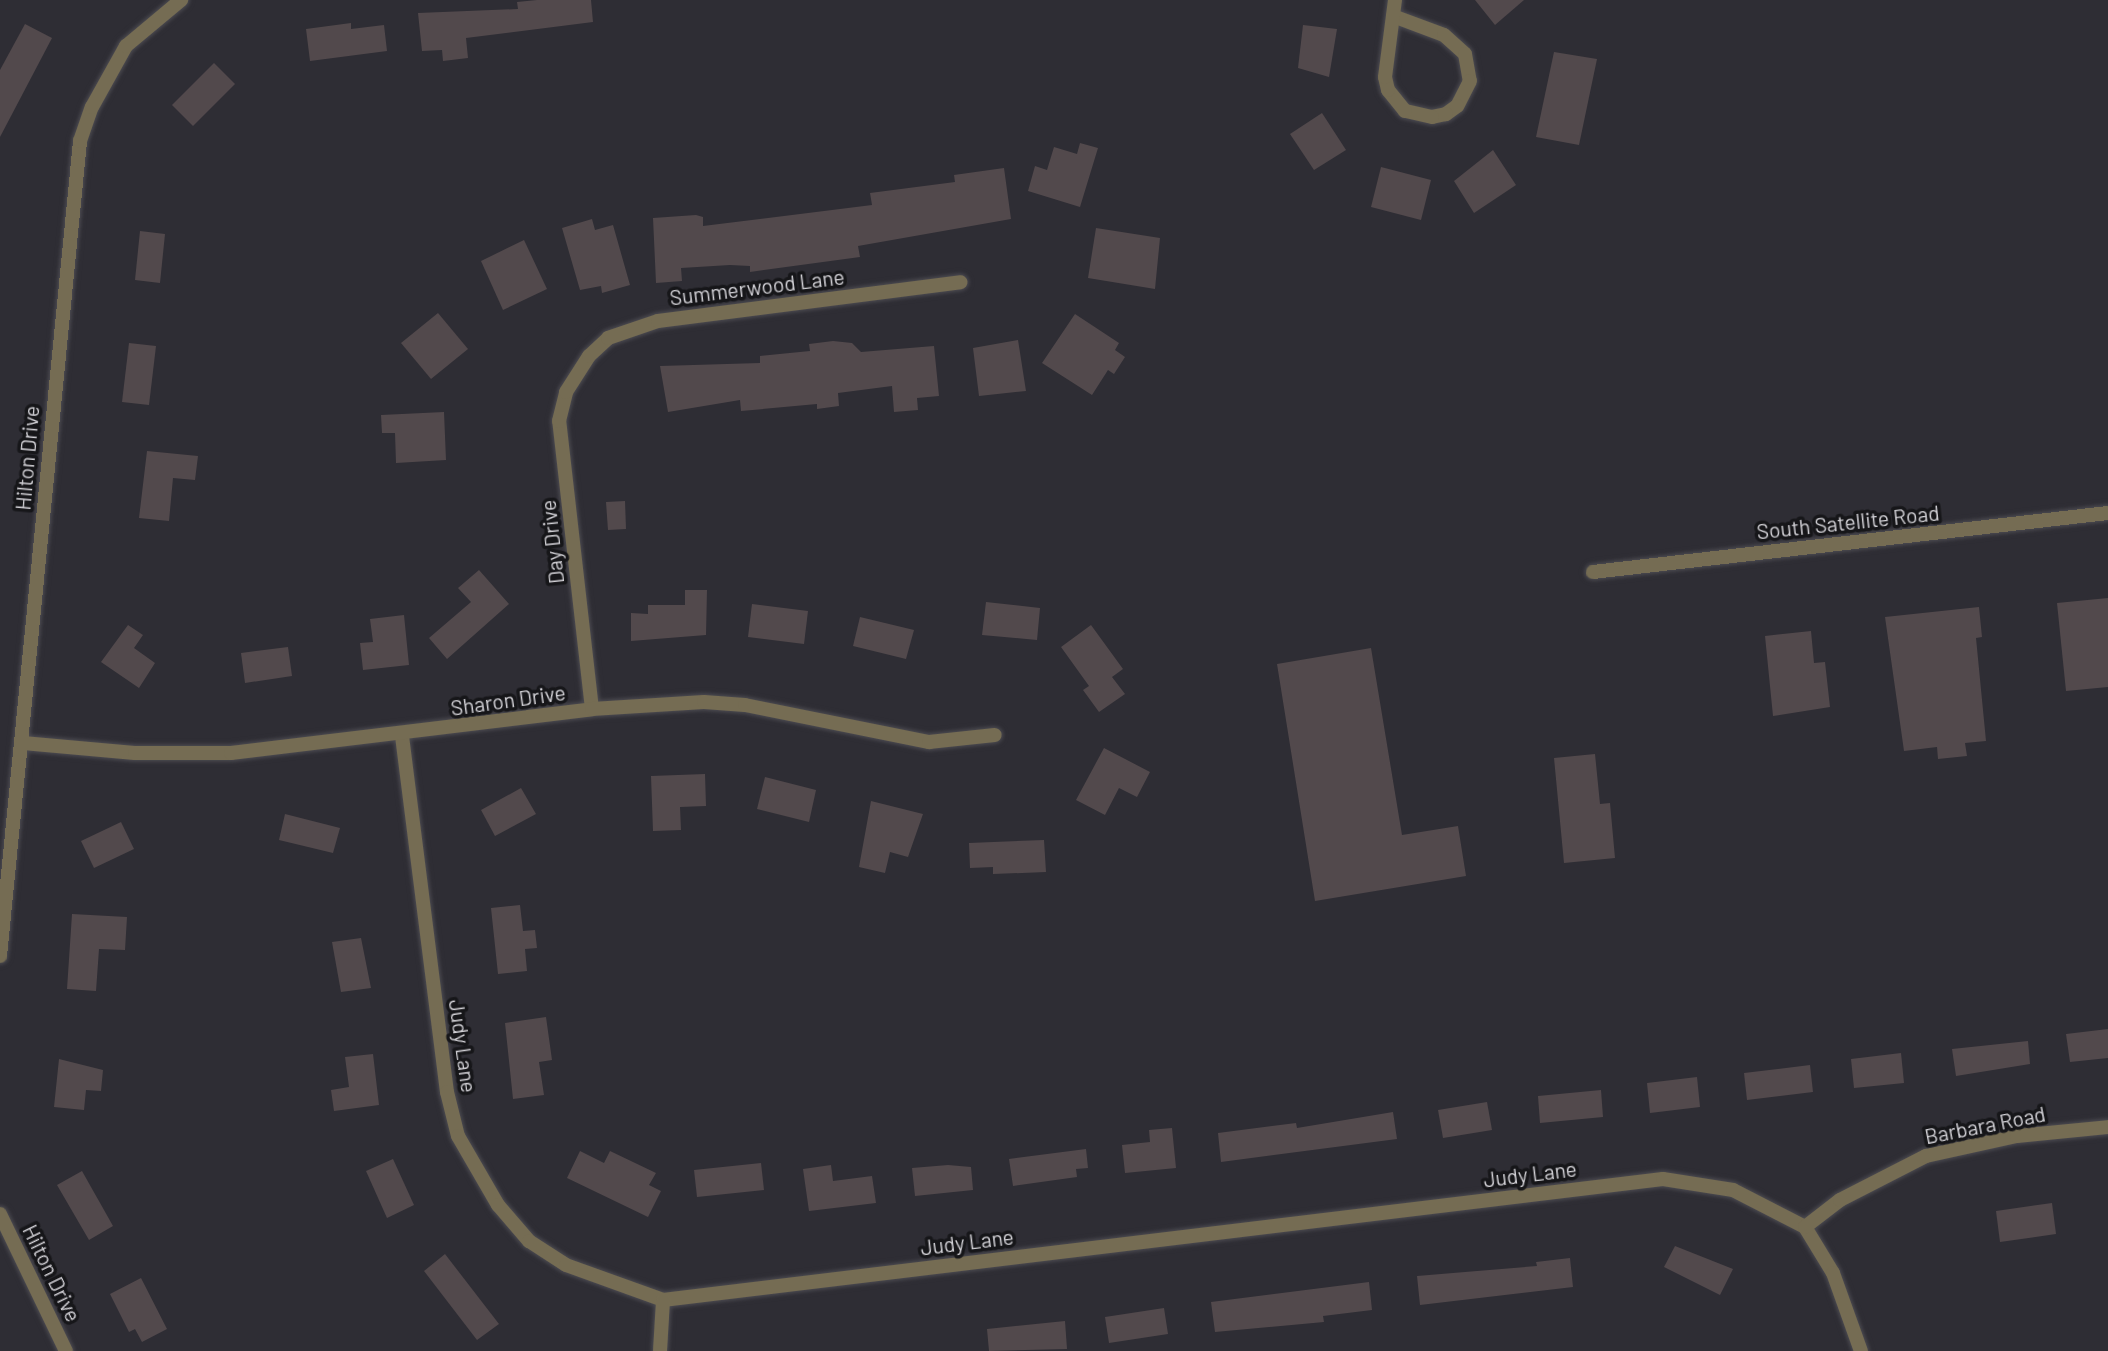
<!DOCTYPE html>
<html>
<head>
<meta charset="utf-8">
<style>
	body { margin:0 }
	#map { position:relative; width:2108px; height:1351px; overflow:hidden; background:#2e2d34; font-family:Barlow,sans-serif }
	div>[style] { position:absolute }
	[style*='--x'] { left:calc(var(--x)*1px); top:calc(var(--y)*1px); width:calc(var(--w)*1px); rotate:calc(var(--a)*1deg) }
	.building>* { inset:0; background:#52494c }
	.roads { filter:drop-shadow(0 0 2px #4c4b51) drop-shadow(0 0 2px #4c4b51) }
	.minor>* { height:14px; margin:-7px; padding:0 7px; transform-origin:7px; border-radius:7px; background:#756c53 }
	span { translate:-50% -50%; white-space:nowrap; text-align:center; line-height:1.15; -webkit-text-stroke:7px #161619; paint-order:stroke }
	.street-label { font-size:21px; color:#d2d1d6 }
</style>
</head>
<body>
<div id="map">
	<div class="building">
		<i style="clip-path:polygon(537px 0,591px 0,593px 22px,466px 38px,468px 58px,443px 61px,442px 50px,422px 51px,418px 13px,518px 9px,517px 2px)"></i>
		<i style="clip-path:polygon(1475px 0,1524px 0,1495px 25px)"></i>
		<i style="clip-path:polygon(351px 23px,351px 29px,384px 25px,387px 51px,310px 61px,306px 29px)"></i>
		<i style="clip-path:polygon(25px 24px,52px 38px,0 137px,0 70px)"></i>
		<i style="clip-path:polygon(1303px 25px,1337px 29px,1329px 77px,1298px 68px)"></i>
		<i style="clip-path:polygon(1554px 52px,1597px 59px,1579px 145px,1536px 137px)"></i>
		<i style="clip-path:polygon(214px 63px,235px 84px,193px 126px,172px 105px)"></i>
		<i style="clip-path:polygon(1322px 113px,1346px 150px,1314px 170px,1290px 134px)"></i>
		<i style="clip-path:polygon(1080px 143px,1098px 148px,1080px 207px,1028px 191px,1035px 166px,1047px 170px,1054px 147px,1077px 154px)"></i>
		<i style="clip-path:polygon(1493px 150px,1516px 185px,1474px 213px,1454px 181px)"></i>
		<i style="clip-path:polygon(1381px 167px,1431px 180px,1421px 220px,1371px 207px)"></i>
		<i style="clip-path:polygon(1004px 168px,1011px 219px,858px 246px,860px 257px,750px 272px,750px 266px,730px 265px,681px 268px,682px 281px,656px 283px,653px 218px,696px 215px,703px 217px,703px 226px,872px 205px,870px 193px,955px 182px,954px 175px)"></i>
		<i style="clip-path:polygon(592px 219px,595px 230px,613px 225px,630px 285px,602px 293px,601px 286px,580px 290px,562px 228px)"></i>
		<i style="clip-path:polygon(1096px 228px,1160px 238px,1155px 289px,1088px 278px)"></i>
		<i style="clip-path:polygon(140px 231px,165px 234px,160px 283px,135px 280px)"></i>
		<i style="clip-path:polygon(524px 240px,547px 289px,503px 310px,481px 261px)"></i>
		<i style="clip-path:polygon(438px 313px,468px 349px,431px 379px,401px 343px)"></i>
		<i style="clip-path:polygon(1075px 314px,1119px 343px,1115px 350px,1125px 357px,1114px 374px,1108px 370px,1092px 395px,1042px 363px)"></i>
		<i style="clip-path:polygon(1018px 340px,1026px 391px,979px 396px,973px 348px)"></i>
		<i style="clip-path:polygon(833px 341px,852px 343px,861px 352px,934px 346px,939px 396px,917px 398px,918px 410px,894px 412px,892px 386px,838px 393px,839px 406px,817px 409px,817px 404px,741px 411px,740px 400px,668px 412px,660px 366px,760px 363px,760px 356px,810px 351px,809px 344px)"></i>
		<i style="clip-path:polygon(129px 343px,156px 346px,149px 405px,122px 402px)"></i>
		<i style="clip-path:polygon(444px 412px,446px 460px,396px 463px,395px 433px,382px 433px,381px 415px)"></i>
		<i style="clip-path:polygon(147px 451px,198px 456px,195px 480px,173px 478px,169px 521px,139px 518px)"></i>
		<i style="clip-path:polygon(625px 501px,626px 529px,608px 530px,606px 502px)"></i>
		<i style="clip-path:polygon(479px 570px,509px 604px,447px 659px,429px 638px,471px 602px,458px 588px)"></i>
		<i style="clip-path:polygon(685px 590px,707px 590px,706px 635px,631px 641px,631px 613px,648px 614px,648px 605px,685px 605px)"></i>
		<i style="clip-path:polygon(2108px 598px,2108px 687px,2066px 691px,2057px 603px)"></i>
		<i style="clip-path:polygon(986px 602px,1040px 608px,1037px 640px,982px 635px)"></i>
		<i style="clip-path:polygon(752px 604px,808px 611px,804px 644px,748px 637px)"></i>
		<i style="clip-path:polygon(1979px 607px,1982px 637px,1976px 638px,1986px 741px,1965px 743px,1967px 756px,1938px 759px,1937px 747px,1904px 751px,1885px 617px)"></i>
		<i style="clip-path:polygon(404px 615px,409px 665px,363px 670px,360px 643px,373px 642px,370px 619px)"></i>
		<i style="clip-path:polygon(860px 617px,914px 630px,906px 659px,853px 646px)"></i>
		<i style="clip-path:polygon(128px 625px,143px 635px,134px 648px,155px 663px,139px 688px,101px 662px)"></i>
		<i style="clip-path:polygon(1091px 625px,1123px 669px,1112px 677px,1125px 694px,1099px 712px,1083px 690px,1089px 686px,1061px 647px)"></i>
		<i style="clip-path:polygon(1811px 631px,1814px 663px,1825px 662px,1830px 707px,1773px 716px,1765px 636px)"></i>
		<i style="clip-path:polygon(288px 647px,292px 676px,245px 683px,241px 653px)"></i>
		<i style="clip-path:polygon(1371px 648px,1402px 835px,1458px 826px,1466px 876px,1315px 901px,1277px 664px)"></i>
		<i style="clip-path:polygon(1104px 748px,1150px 772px,1137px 797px,1119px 788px,1105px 815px,1076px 800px)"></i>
		<i style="clip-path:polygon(1595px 754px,1600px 804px,1610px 803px,1615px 858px,1564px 863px,1554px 758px)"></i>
		<i style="clip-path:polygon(705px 774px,706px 806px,680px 807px,681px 830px,653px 831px,651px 776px)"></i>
		<i style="clip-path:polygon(765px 777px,816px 790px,809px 822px,757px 809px)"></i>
		<i style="clip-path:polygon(521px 788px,536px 814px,495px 836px,481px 810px)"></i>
		<i style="clip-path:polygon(871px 801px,923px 814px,908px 857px,890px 852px,885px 873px,859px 867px)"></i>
		<i style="clip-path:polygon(285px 814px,340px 828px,333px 853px,279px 840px)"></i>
		<i style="clip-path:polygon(121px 822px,134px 849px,94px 868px,81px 841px)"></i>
		<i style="clip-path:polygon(1044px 840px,1046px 872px,993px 874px,993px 867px,970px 868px,969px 843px)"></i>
		<i style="clip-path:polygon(520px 905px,523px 931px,535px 930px,537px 948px,525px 949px,527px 971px,498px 974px,491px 908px)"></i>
		<i style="clip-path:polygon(72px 914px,127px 917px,125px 950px,99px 949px,96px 991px,67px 989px)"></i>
		<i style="clip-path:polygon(361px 938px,371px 988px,341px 992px,332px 942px)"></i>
		<i style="clip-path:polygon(546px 1017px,552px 1060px,539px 1062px,544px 1095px,513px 1099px,505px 1023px)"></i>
		<i style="clip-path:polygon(2108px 1029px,2108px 1058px,2070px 1062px,2066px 1034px)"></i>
		<i style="clip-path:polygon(2028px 1041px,2030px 1064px,1956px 1076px,1952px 1049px)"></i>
		<i style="clip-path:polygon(1901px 1053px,1904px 1083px,1854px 1088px,1851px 1059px)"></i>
		<i style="clip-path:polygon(373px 1054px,379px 1105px,334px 1111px,331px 1090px,349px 1087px,345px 1057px)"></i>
		<i style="clip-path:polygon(59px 1059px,103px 1070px,101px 1091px,86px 1090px,84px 1110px,54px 1107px)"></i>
		<i style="clip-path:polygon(1810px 1065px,1813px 1092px,1747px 1100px,1744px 1073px)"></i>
		<i style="clip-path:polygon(1697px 1077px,1700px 1107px,1650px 1113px,1647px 1083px)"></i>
		<i style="clip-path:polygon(1601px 1090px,1603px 1117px,1540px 1123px,1538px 1096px)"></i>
		<i style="clip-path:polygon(1487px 1102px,1492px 1130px,1443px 1138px,1438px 1110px)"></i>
		<i style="clip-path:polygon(1393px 1112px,1397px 1139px,1221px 1162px,1218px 1133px,1296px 1123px,1297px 1128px)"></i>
		<i style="clip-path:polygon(1172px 1128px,1176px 1168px,1125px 1173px,1122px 1145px,1150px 1142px,1149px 1130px)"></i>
		<i style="clip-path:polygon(1086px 1149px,1088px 1168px,1076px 1169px,1077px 1177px,1013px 1186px,1009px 1159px)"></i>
		<i style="clip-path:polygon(580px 1151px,604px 1163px,610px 1151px,656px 1173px,649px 1185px,661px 1191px,648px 1217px,567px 1178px)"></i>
		<i style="clip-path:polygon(393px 1159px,414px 1205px,387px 1218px,366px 1171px)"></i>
		<i style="clip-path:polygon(761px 1163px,764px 1190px,697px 1197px,694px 1170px)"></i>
		<i style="clip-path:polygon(831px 1165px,833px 1181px,872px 1176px,876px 1203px,809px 1211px,803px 1169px)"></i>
		<i style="clip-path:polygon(948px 1165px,971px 1167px,973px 1190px,915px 1196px,912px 1168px)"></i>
		<i style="clip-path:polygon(82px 1171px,113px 1226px,89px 1240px,57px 1185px)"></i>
		<i style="clip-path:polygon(2052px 1203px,2056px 1234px,2000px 1242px,1996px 1211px)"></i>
		<i style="clip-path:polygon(1675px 1246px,1733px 1269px,1720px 1295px,1664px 1267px)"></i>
		<i style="clip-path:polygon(445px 1254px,499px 1324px,477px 1340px,424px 1271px)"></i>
		<i style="clip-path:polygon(1570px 1258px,1573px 1287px,1420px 1305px,1417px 1276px,1537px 1266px,1536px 1262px)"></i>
		<i style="clip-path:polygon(141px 1278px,167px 1329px,142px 1342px,135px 1329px,129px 1332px,110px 1294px)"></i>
		<i style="clip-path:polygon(1369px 1282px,1372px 1310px,1323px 1316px,1324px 1322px,1215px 1332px,1211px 1302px)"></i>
		<i style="clip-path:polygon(1164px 1308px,1168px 1334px,1109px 1343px,1105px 1317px)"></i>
		<i style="clip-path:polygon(1065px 1321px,1067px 1349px,989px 1351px,987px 1329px)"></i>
	</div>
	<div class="roads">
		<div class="minor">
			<i style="--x:1393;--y:16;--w:54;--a:20.4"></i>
			<i style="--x:1444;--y:35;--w:28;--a:42"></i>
			<i style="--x:1465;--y:54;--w:27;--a:80"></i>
			<i style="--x:1470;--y:81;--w:28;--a:117"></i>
			<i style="--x:1457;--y:106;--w:14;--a:144"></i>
			<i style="--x:1446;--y:114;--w:14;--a:168"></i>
			<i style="--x:1432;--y:117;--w:28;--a:-167"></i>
			<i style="--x:1405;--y:111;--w:27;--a:-129"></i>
			<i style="--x:1388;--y:90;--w:13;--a:-103"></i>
			<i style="--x:1385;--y:77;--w:78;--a:-82.6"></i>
			<i style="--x:1593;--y:572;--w:518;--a:-6.54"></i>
			<i style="--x:592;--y:709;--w:290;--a:-96.5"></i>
			<i style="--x:559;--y:421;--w:30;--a:-76"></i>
			<i style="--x:566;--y:392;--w:43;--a:-57.4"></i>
			<i style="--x:589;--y:356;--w:26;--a:-43"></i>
			<i style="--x:608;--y:338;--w:53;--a:-18.8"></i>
			<i style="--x:658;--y:321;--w:305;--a:-7.3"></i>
			<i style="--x:402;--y:736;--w:359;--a:82.8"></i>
			<i style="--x:447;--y:1092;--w:45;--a:76"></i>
			<i style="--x:458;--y:1136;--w:80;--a:59.9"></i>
			<i style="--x:498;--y:1205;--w:48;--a:49.3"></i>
			<i style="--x:529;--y:1241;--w:44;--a:33"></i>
			<i style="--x:566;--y:1265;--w:103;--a:19.8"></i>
			<i style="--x:663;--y:1300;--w:1007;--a:-6.9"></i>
			<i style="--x:1663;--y:1179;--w:71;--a:8.9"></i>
			<i style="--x:1733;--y:1190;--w:81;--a:27.2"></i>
			<i style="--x:1805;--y:1227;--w:54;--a:58.7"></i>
			<i style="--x:1833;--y:1273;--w:83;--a:70.3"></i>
			<i style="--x:23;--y:743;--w:112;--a:5.1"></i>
			<i style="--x:135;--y:753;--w:96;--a:0"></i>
			<i style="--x:231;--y:753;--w:364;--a:-6.9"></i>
			<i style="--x:592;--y:709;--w:112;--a:-3.6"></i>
			<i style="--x:704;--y:702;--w:41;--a:4.2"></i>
			<i style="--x:745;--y:705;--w:188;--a:11.4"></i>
			<i style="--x:929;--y:742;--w:66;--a:-6.1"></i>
			<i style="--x:0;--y:956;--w:819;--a:-84.39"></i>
			<i style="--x:80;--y:141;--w:36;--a:-71"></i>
			<i style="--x:92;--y:107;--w:70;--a:-60.9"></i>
			<i style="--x:126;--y:46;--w:72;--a:-39.9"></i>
			<i style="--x:0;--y:1214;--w:152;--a:64.3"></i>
			<i style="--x:1805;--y:1227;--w:44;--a:-37.6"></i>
			<i style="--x:1840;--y:1200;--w:97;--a:-27.1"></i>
			<i style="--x:1926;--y:1156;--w:93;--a:-12.4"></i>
			<i style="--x:2017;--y:1136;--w:91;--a:-5.6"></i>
			<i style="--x:660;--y:1351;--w:51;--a:-86.6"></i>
		</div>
	</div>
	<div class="street-label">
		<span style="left:757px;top:287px;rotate:-7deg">Summerwood Lane</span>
		<span style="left:27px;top:458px;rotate:-85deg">Hilton Drive</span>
		<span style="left:1848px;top:522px;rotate:-6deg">South Satellite Road</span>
		<span style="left:552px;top:542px;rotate:-96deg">Day Drive</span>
		<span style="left:508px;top:700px;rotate:-8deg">Sharon Drive</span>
		<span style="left:463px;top:1046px;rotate:82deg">Judy Lane</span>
		<span style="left:1985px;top:1125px;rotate:-11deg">Barbara Road</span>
		<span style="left:1530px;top:1174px;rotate:-7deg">Judy Lane</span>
		<span style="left:967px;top:1242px;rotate:-7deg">Judy Lane</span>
		<span style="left:52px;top:1273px;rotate:64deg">Hilton Drive</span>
	</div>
</div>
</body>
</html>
